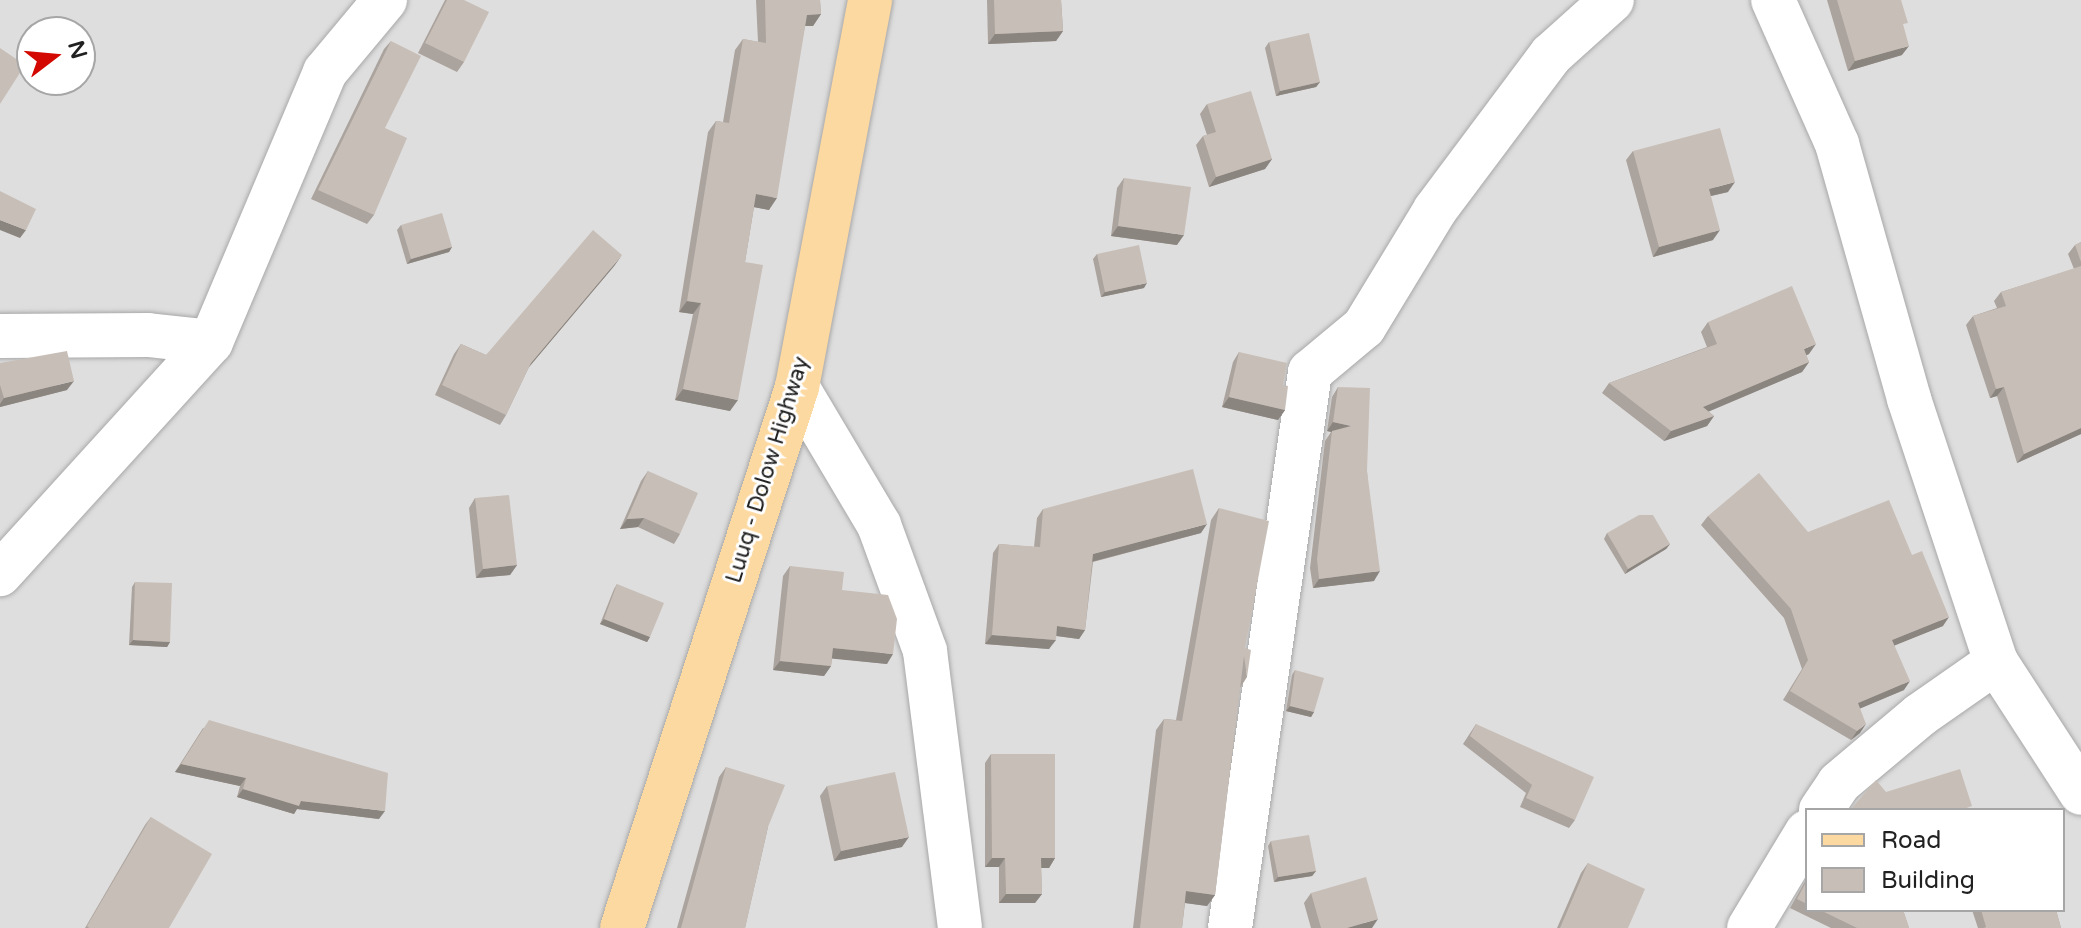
<!DOCTYPE html>
<html>
<head>
<meta charset="utf-8">
<style>
	body { margin:0 }
	#map { position:relative; width:2081px; height:928px; overflow:hidden; background:#f2efe8; font-family:"Varela Round",sans-serif }
	div>[style] { position:absolute }
	[style*='--x'] { left:calc(var(--x)*1px); top:calc(var(--y)*1px); width:calc(var(--w)*1px); rotate:calc(var(--a)*1deg) }
	.residential>* { inset:0; background:#dfdede }
	.roads { filter:drop-shadow(0 0 2px #a8a8a8) drop-shadow(0 0 2px #a8a8a8) }
	.minor>* { height:44px; margin:-22px; padding:0 22px; transform-origin:22px; border-radius:22px; background:#fff }
	.major>* { height:44px; margin:-22px; padding:0 22px; transform-origin:22px; border-radius:22px; background:#fdd9a2 }
	.wall>* { inset:0; background:#aba39d }
	.shaded-wall>* { inset:0; background:#8b8580 }
	.building>* { inset:0; background:#c7beb7 }
	span { translate:-50% -50%; white-space:nowrap; text-align:center; line-height:1.15; -webkit-text-stroke:6px #fff; paint-order:stroke }
	.street-label { font-size:22px; color:#212121 }
	.legend { position:absolute; left:1805px; top:808px; width:260px; height:104px; box-sizing:border-box; background:#fff; border:2px solid #a6a6a6; margin:0; padding:10px 14px; list-style:none; font-size:24px; color:#212121 }
	.legend li { display:flex; align-items:center; gap:16px; height:40px }
	.legend b { width:40px; border:2px solid #a6a6a6 }
	.north { position:absolute; left:16px; top:16px; width:80px; height:80px; box-sizing:border-box; background:#fff; border:2px solid #a6a6a6; border-radius:50%; rotate:74deg; font-size:22px; font-weight:700; line-height:32px; text-align:center; color:#212121 }
	.north::after { content:''; display:block; margin:auto; width:28px; height:36px; background:#d30800; clip-path:polygon(50% 0,100% 100%,50% 72%,0 100%) }
</style>
</head>
<body>
<div id="map">
	<div class="residential">
		<i style="clip-path:polygon(evenodd,0 0,2081px 0,2081px 928px,0 928px,0 0,32px 32px,80px 32px,80px 80px,32px 80px,32px 32px,0 0,1807px 810px,2063px 810px,2063px 910px,1807px 910px,1807px 810px)"></i>
	</div>
	<div class="roads">
		<div class="minor">
			<i style="--x:1773;--y:0;--w:158;--a:66"></i>
			<i style="--x:1837;--y:144;--w:265;--a:74.2"></i>
			<i style="--x:1909;--y:399;--w:277;--a:71.7"></i>
			<i style="--x:1996;--y:662;--w:156;--a:57"></i>
			<i style="--x:0;--y:336;--w:148;--a:-0.4"></i>
			<i style="--x:148;--y:335;--w:63;--a:6.3"></i>
			<i style="--x:211;--y:342;--w:314;--a:132.3"></i>
			<i style="--x:211;--y:342;--w:293;--a:-67.1"></i>
			<i style="--x:325;--y:72;--w:94;--a:-50.2"></i>
			<i style="--x:797;--y:387;--w:161;--a:59.3"></i>
			<i style="--x:879;--y:525;--w:134;--a:69.9"></i>
			<i style="--x:925;--y:651;--w:279;--a:82.8"></i>
			<i style="--x:1821;--y:810;--w:32;--a:-56"></i>
			<i style="--x:1839;--y:783;--w:106;--a:-40"></i>
			<i style="--x:1920;--y:715;--w:93;--a:-34.9"></i>
			<i style="--x:1230;--y:928;--w:562;--a:-81.81"></i>
			<i style="--x:1310;--y:372;--w:70;--a:-39.8"></i>
			<i style="--x:1364;--y:327;--w:137;--a:-58.7"></i>
			<i style="--x:1435;--y:210;--w:194;--a:-53.2"></i>
			<i style="--x:1551;--y:55;--w:82;--a:-42"></i>
			<i style="--x:1749;--y:928;--w:112;--a:-58.9"></i>
		</div>
		<div class="major">
			<i style="--x:622;--y:928;--w:569;--a:-72.07"></i>
			<i style="--x:797;--y:387;--w:394;--a:-79.3"></i>
		</div>
	</div>
	<div class="wall">
		<i style="clip-path:polygon(445px 0,464px 0,464px 62px,457px 72px,418px 53px)"></i>
		<i style="clip-path:polygon(756px 0,820px 0,821px 14px,813px 26px,805px 26px,769px 210px,754px 207px,745px 262px,730px 411px,675px 400px,693px 314px,679px 312px,708px 132px,716px 121px,723px 122px,735px 50px,743px 39px,758px 42px)"></i>
		<i style="clip-path:polygon(987px 0,1061px 0,1063px 31px,1056px 41px,988px 44px)"></i>
		<i style="clip-path:polygon(1827px 0,1901px 0,1902px 55px,1848px 71px)"></i>
		<i style="clip-path:polygon(391px 41px,374px 215px,367px 224px,311px 199px,384px 49px)"></i>
		<i style="clip-path:polygon(1269px 42px,1320px 82px,1316px 87px,1276px 96px,1265px 48px)"></i>
		<i style="clip-path:polygon(1207px 104px,1272px 159px,1265px 169px,1209px 187px,1196px 145px,1203px 136px,1207px 135px,1200px 114px)"></i>
		<i style="clip-path:polygon(1633px 151px,1728px 192px,1711px 196px,1713px 240px,1653px 257px,1626px 160px)"></i>
		<i style="clip-path:polygon(1124px 178px,1177px 245px,1111px 236px,1117px 188px)"></i>
		<i style="clip-path:polygon(401px 225px,452px 247px,449px 252px,407px 264px,397px 230px)"></i>
		<i style="clip-path:polygon(2081px 242px,2081px 434px,2017px 463px,1997px 396px,1990px 398px,1966px 325px,1973px 316px,1997px 308px,1994px 301px,2001px 292px,2074px 269px,2068px 254px,2075px 245px)"></i>
		<i style="clip-path:polygon(1097px 254px,1144px 288px,1101px 297px,1093px 259px)"></i>
		<i style="clip-path:polygon(615px 265px,529px 367px,506px 415px,500px 425px,435px 395px,454px 354px,461px 344px,486px 355px)"></i>
		<i style="clip-path:polygon(1708px 322px,1809px 354px,1806px 355px,1809px 362px,1802px 372px,1708px 411px,1714px 416px,1707px 426px,1664px 441px,1602px 393px,1609px 383px,1707px 347px,1701px 332px)"></i>
		<i style="clip-path:polygon(1239px 352px,1283px 385px,1285px 410px,1278px 420px,1222px 407px,1233px 362px)"></i>
		<i style="clip-path:polygon(0 363px,67px 390px,0 407px)"></i>
		<i style="clip-path:polygon(1338px 387px,1367px 471px,1374px 581px,1313px 588px,1310px 568px,1325px 441px,1331px 432px,1327px 431px,1332px 397px)"></i>
		<i style="clip-path:polygon(648px 471px,680px 534px,674px 544px,638px 527px,620px 529px,641px 481px)"></i>
		<i style="clip-path:polygon(475px 498px,517px 565px,510px 575px,476px 578px,469px 508px)"></i>
		<i style="clip-path:polygon(1219px 508px,1245px 648px,1247px 677px,1240px 688px,1215px 895px,1207px 906px,1185px 903px,1182px 928px,1133px 928px,1156px 730px,1164px 719px,1176px 720px,1211px 520px)"></i>
		<i style="clip-path:polygon(1043px 509px,1201px 533px,1093px 562px,1085px 630px,1079px 639px,1056px 636px,1049px 649px,985px 644px,993px 553px,999px 544px,1034px 547px,1037px 518px)"></i>
		<i style="clip-path:polygon(1708px 516px,1808px 532px,1912px 555px,1943px 626px,1894px 645px,1904px 690px,1860px 708px,1860px 733px,1851px 740px,1783px 700px,1802px 669px,1784px 618px,1701px 525px)"></i>
		<i style="clip-path:polygon(1607px 533px,1670px 544px,1666px 549px,1625px 574px,1604px 539px)"></i>
		<i style="clip-path:polygon(790px 566px,842px 590px,887px 664px,832px 658px,831px 666px,824px 676px,773px 670px,783px 576px)"></i>
		<i style="clip-path:polygon(135px 582px,170px 642px,167px 647px,129px 645px,132px 587px)"></i>
		<i style="clip-path:polygon(617px 584px,650px 637px,647px 642px,600px 624px,614px 589px)"></i>
		<i style="clip-path:polygon(1295px 670px,1314px 712px,1311px 717px,1286px 711px,1292px 675px)"></i>
		<i style="clip-path:polygon(1476px 724px,1575px 820px,1569px 828px,1520px 807px,1526px 793px,1463px 744px)"></i>
		<i style="clip-path:polygon(203px 728px,379px 819px,297px 809px,294px 814px,237px 797px,240px 786px,175px 772px)"></i>
		<i style="clip-path:polygon(991px 754px,1055px 858px,1049px 868px,1041px 868px,1042px 894px,1035px 903px,999px 903px,999px 867px,985px 867px,985px 763px)"></i>
		<i style="clip-path:polygon(726px 767px,768px 827px,745px 928px,677px 928px,719px 777px)"></i>
		<i style="clip-path:polygon(827px 786px,902px 847px,834px 861px,820px 796px)"></i>
		<i style="clip-path:polygon(151px 817px,169px 928px,85px 928px,145px 825px)"></i>
		<i style="clip-path:polygon(1271px 841px,1316px 871px,1312px 876px,1274px 882px,1268px 846px)"></i>
		<i style="clip-path:polygon(1588px 863px,1628px 928px,1557px 928px,1581px 873px)"></i>
		<i style="clip-path:polygon(1807px 878px,1807px 910px,1903px 910px,1909px 928px,1831px 928px,1790px 908px)"></i>
		<i style="clip-path:polygon(1311px 893px,1372px 928px,1311px 928px,1304px 903px)"></i>
		<i style="clip-path:polygon(1972px 910px,2056px 910px,2061px 928px,1978px 928px)"></i>
	</div>
	<div class="shaded-wall">
		<i style="clip-path:polygon(821px 14px,813px 26px,799px 26px,807px 15px)"></i>
		<i style="clip-path:polygon(1063px 31px,1056px 41px,988px 44px,995px 34px)"></i>
		<i style="clip-path:polygon(1909px 46px,1902px 55px,1848px 71px,1855px 61px)"></i>
		<i style="clip-path:polygon(1320px 82px,1316px 87px,1276px 96px,1280px 91px)"></i>
		<i style="clip-path:polygon(1272px 159px,1265px 169px,1209px 187px,1216px 177px)"></i>
		<i style="clip-path:polygon(1735px 182px,1728px 192px,1702px 198px,1709px 189px)"></i>
		<i style="clip-path:polygon(756px 194px,777px 198px,769px 210px,748px 206px)"></i>
		<i style="clip-path:polygon(0 220px,26px 230px,20px 238px,0 230px)"></i>
		<i style="clip-path:polygon(1118px 226px,1184px 235px,1177px 245px,1111px 236px)"></i>
		<i style="clip-path:polygon(1720px 230px,1713px 240px,1653px 257px,1659px 247px)"></i>
		<i style="clip-path:polygon(452px 247px,449px 252px,407px 264px,411px 259px)"></i>
		<i style="clip-path:polygon(622px 255px,615px 265px,524px 373px,531px 363px)"></i>
		<i style="clip-path:polygon(1147px 283px,1144px 288px,1101px 297px,1105px 292px)"></i>
		<i style="clip-path:polygon(687px 301px,701px 303px,693px 314px,679px 312px)"></i>
		<i style="clip-path:polygon(1816px 344px,1809px 354px,1797px 359px,1804px 349px)"></i>
		<i style="clip-path:polygon(1809px 362px,1802px 372px,1696px 417px,1703px 407px)"></i>
		<i style="clip-path:polygon(74px 381px,67px 390px,0 407px,0 404px,4px 398px)"></i>
		<i style="clip-path:polygon(2004px 387px,1997px 396px,1990px 398px,1996px 389px)"></i>
		<i style="clip-path:polygon(683px 389px,738px 400px,730px 411px,675px 400px)"></i>
		<i style="clip-path:polygon(1229px 397px,1285px 410px,1278px 420px,1222px 407px)"></i>
		<i style="clip-path:polygon(1714px 416px,1707px 426px,1664px 441px,1671px 431px)"></i>
		<i style="clip-path:polygon(1333px 422px,1351px 426px,1345px 435px,1327px 431px)"></i>
		<i style="clip-path:polygon(2081px 428px,2081px 434px,2017px 463px,2024px 454px)"></i>
		<i style="clip-path:polygon(644px 518px,638px 527px,620px 529px,627px 519px)"></i>
		<i style="clip-path:polygon(1207px 524px,1201px 533px,1087px 563px,1093px 554px)"></i>
		<i style="clip-path:polygon(1670px 544px,1666px 549px,1625px 574px,1628px 569px)"></i>
		<i style="clip-path:polygon(517px 565px,510px 575px,476px 578px,483px 569px)"></i>
		<i style="clip-path:polygon(1380px 571px,1374px 581px,1313px 588px,1319px 579px)"></i>
		<i style="clip-path:polygon(1949px 617px,1943px 626px,1886px 649px,1892px 640px)"></i>
		<i style="clip-path:polygon(604px 619px,650px 637px,647px 642px,600px 624px)"></i>
		<i style="clip-path:polygon(1057px 626px,1085px 630px,1079px 639px,1050px 635px)"></i>
		<i style="clip-path:polygon(992px 635px,1056px 640px,1049px 649px,985px 644px)"></i>
		<i style="clip-path:polygon(133px 640px,170px 642px,167px 647px,129px 645px)"></i>
		<i style="clip-path:polygon(833px 648px,893px 654px,887px 664px,826px 658px)"></i>
		<i style="clip-path:polygon(780px 661px,831px 666px,824px 676px,773px 670px)"></i>
		<i style="clip-path:polygon(1910px 681px,1904px 690px,1852px 712px,1858px 703px)"></i>
		<i style="clip-path:polygon(1290px 706px,1314px 712px,1311px 717px,1286px 711px)"></i>
		<i style="clip-path:polygon(1866px 724px,1860px 733px,1851px 740px,1857px 731px)"></i>
		<i style="clip-path:polygon(181px 764px,246px 778px,240px 786px,175px 772px)"></i>
		<i style="clip-path:polygon(243px 789px,301px 801px,385px 811px,379px 819px,297px 809px,294px 814px,237px 797px)"></i>
		<i style="clip-path:polygon(909px 837px,902px 847px,834px 861px,841px 851px)"></i>
		<i style="clip-path:polygon(992px 858px,1005px 858px,999px 867px,985px 867px)"></i>
		<i style="clip-path:polygon(1041px 858px,1055px 858px,1049px 868px,1034px 868px)"></i>
		<i style="clip-path:polygon(1316px 871px,1312px 876px,1274px 882px,1278px 877px)"></i>
		<i style="clip-path:polygon(1186px 891px,1215px 895px,1207px 906px,1178px 902px)"></i>
		<i style="clip-path:polygon(1006px 894px,1042px 894px,1035px 903px,999px 903px)"></i>
		<i style="clip-path:polygon(1378px 919px,1372px 928px,1347px 928px)"></i>
	</div>
	<div class="building">
		<i style="clip-path:polygon(447px 0,464px 0,489px 12px,464px 62px,425px 43px)"></i>
		<i style="clip-path:polygon(765px 0,820px 0,821px 14px,807px 15px,777px 198px,756px 194px,745px 262px,763px 265px,738px 400px,683px 389px,701px 303px,687px 301px,716px 121px,729px 123px,743px 39px,766px 43px)"></i>
		<i style="clip-path:polygon(994px 0,1061px 0,1063px 31px,995px 34px)"></i>
		<i style="clip-path:polygon(1837px 0,1901px 0,1908px 23px,1903px 24px,1909px 46px,1855px 61px)"></i>
		<i style="clip-path:polygon(1309px 33px,1320px 82px,1280px 91px,1269px 42px)"></i>
		<i style="clip-path:polygon(391px 41px,421px 56px,385px 128px,407px 138px,374px 215px,318px 190px)"></i>
		<i style="clip-path:polygon(0 48px,25px 65px,0 104px)"></i>
		<i style="clip-path:polygon(1251px 91px,1272px 159px,1216px 177px,1203px 136px,1216px 132px,1207px 104px)"></i>
		<i style="clip-path:polygon(1720px 128px,1735px 182px,1709px 189px,1720px 230px,1659px 247px,1633px 151px)"></i>
		<i style="clip-path:polygon(1124px 178px,1191px 187px,1184px 235px,1118px 226px)"></i>
		<i style="clip-path:polygon(0 191px,36px 209px,26px 230px,0 220px)"></i>
		<i style="clip-path:polygon(442px 213px,452px 247px,411px 259px,401px 225px)"></i>
		<i style="clip-path:polygon(593px 230px,622px 255px,531px 363px,506px 415px,442px 385px,461px 344px,486px 355px)"></i>
		<i style="clip-path:polygon(2081px 242px,2081px 262px,2075px 245px)"></i>
		<i style="clip-path:polygon(1139px 245px,1147px 283px,1105px 292px,1097px 254px)"></i>
		<i style="clip-path:polygon(2081px 266px,2081px 428px,2024px 454px,2004px 387px,1996px 389px,1973px 316px,2006px 306px,2001px 292px)"></i>
		<i style="clip-path:polygon(1792px 286px,1816px 344px,1804px 349px,1809px 362px,1703px 407px,1714px 416px,1671px 431px,1609px 383px,1717px 344px,1708px 322px)"></i>
		<i style="clip-path:polygon(67px 351px,74px 381px,4px 398px,0 385px,0 363px)"></i>
		<i style="clip-path:polygon(1239px 352px,1287px 363px,1283px 385px,1288px 386px,1285px 410px,1229px 397px)"></i>
		<i style="clip-path:polygon(1338px 387px,1370px 388px,1367px 471px,1380px 571px,1319px 579px,1317px 559px,1332px 431px,1351px 426px,1333px 422px)"></i>
		<i style="clip-path:polygon(1193px 469px,1207px 524px,1093px 554px,1085px 630px,1057px 626px,1056px 640px,992px 635px,999px 544px,1040px 547px,1043px 509px)"></i>
		<i style="clip-path:polygon(648px 471px,698px 493px,680px 534px,644px 518px,627px 519px)"></i>
		<i style="clip-path:polygon(1759px 473px,1808px 532px,1889px 500px,1912px 555px,1922px 551px,1949px 617px,1892px 640px,1910px 681px,1858px 703px,1866px 724px,1857px 731px,1790px 691px,1808px 660px,1791px 609px,1708px 516px)"></i>
		<i style="clip-path:polygon(509px 495px,517px 565px,483px 569px,475px 498px)"></i>
		<i style="clip-path:polygon(1219px 508px,1269px 521px,1245px 648px,1251px 650px,1247px 677px,1244px 656px,1215px 895px,1186px 891px,1182px 928px,1140px 928px,1164px 719px,1182px 721px)"></i>
		<i style="clip-path:polygon(1639px 515px,1653px 515px,1670px 544px,1628px 569px,1607px 533px)"></i>
		<i style="clip-path:polygon(790px 566px,844px 572px,842px 590px,888px 595px,897px 619px,893px 654px,833px 648px,831px 666px,780px 661px)"></i>
		<i style="clip-path:polygon(135px 582px,172px 583px,170px 642px,133px 640px)"></i>
		<i style="clip-path:polygon(617px 584px,664px 603px,650px 637px,604px 619px)"></i>
		<i style="clip-path:polygon(1295px 670px,1324px 678px,1314px 712px,1290px 706px)"></i>
		<i style="clip-path:polygon(209px 720px,388px 773px,385px 811px,301px 801px,299px 806px,243px 789px,246px 778px,181px 764px)"></i>
		<i style="clip-path:polygon(1476px 724px,1594px 777px,1575px 820px,1526px 798px,1532px 785px,1470px 736px)"></i>
		<i style="clip-path:polygon(991px 754px,1055px 754px,1055px 858px,1041px 858px,1042px 894px,1006px 894px,1005px 858px,992px 858px)"></i>
		<i style="clip-path:polygon(726px 767px,785px 785px,768px 827px,745px 928px,681px 928px)"></i>
		<i style="clip-path:polygon(1960px 769px,1972px 806px,1961px 810px,1850px 810px,1876px 780px,1886px 792px)"></i>
		<i style="clip-path:polygon(895px 772px,909px 837px,841px 851px,827px 786px)"></i>
		<i style="clip-path:polygon(151px 817px,212px 854px,169px 928px,89px 928px,87px 926px)"></i>
		<i style="clip-path:polygon(1309px 835px,1316px 871px,1278px 877px,1271px 841px)"></i>
		<i style="clip-path:polygon(1588px 863px,1645px 889px,1628px 928px,1560px 928px)"></i>
		<i style="clip-path:polygon(1366px 877px,1378px 919px,1347px 928px,1321px 928px,1311px 893px)"></i>
		<i style="clip-path:polygon(1807px 880px,1807px 904px,1797px 899px)"></i>
		<i style="clip-path:polygon(1820px 910px,1903px 910px,1909px 928px,1857px 928px)"></i>
		<i style="clip-path:polygon(1981px 910px,2056px 910px,2061px 928px,1984px 928px,1986px 927px)"></i>
	</div>
	<div class="street-label">
		<span style="left:768px;top:470px;rotate:-73deg">Luuq - Dolow Highway</span>
	</div>
	<ul class="legend">
	<li><b style="height:10px;background:#fdd9a2"></b>Road</li>
	<li><b style="height:22px;background:#c7beb7"></b>Building</li>
	</ul>
	<div class="north">N</div>
</div>
</body>
</html>
